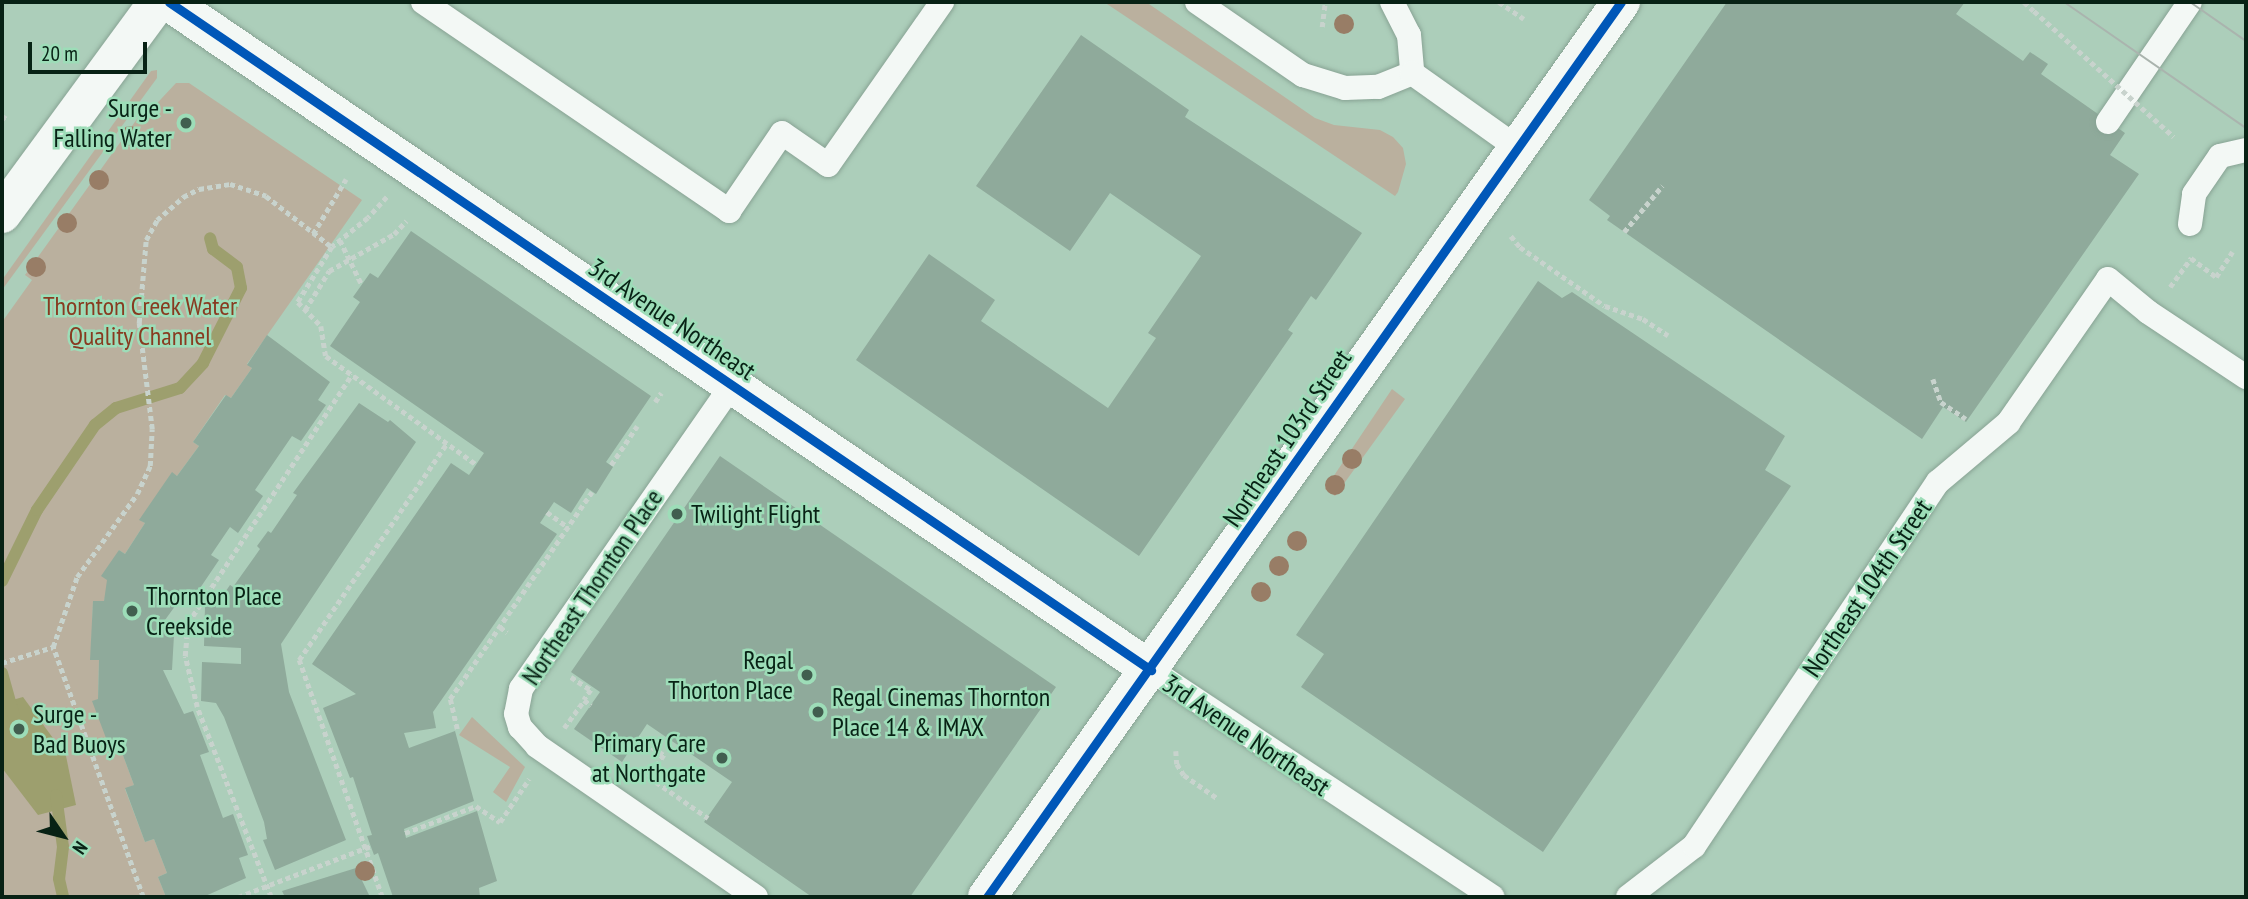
<!DOCTYPE html>
<html>
<head>
<meta charset="utf-8">
<style>
	body { margin:0 }
	#map { position:relative; width:2248px; height:899px; overflow:hidden; background:#acceba; font-family:"PT Sans Narrow",sans-serif }
	div>[style] { position:absolute }
	[style*='--x'] { left:calc(var(--x)*1px); top:calc(var(--y)*1px); width:calc(var(--w)*1px); rotate:calc(var(--a)*1deg) }
	.green>* { inset:0; background:#bab09e }
	.water>* { inset:0; background:#9d9f6e }
	.stream>* { height:12px; margin:-6px; padding:0 6px; transform-origin:6px; border-radius:6px; background:#9d9f6e }
	.building>* { inset:0; background:#8faa9b }
	.path>* { height:4.5px; margin-top:-2.25px; transform-origin:0; background:repeating-linear-gradient(90deg,#c8d3cd 0 5px,transparent 0 8.5px) }
	.roads { filter:drop-shadow(0 0 2px #88a394) drop-shadow(0 0 2px #88a394) }
	.lane>* { height:24px; margin:-12px; padding:0 12px; transform-origin:12px; border-radius:12px; background:#f3f8f5 }
	.secondary>* { height:38px; margin:-19px; padding:0 19px; transform-origin:19px; border-radius:19px; background:#f3f8f5 }
	.tram>* { height:2px; margin:-1px; padding:0 1px; transform-origin:1px; border-radius:1px; background:#aab4ae }
	.path-bridge>* { height:4.5px; margin-top:-2.25px; transform-origin:0; background:repeating-linear-gradient(90deg,#c8d3cd 0 5px,transparent 0 8.5px) }
	.cycleway>* { height:9px; margin:-4.5px; padding:0 4.5px; transform-origin:4.5px; border-radius:4.5px; background:#0057b8 }
	.trees>* { width:20px; height:20px; margin:-10px; border-radius:50%; background:#987d66 }
	.dots>* { width:19px; height:19px; translate:-50% -50%; box-sizing:border-box; border:4px solid #9dddb8; border-radius:50% }
	span { translate:-50% -50%; white-space:nowrap; text-align:center; line-height:1.15; -webkit-text-stroke:5px #9dddb8; paint-order:stroke }
	.poi-label { font-size:26px; color:#082215 }
	.right { translate:-100% -50%; text-align:right }
	.left { translate:0 -50%; text-align:left }
	.park-label { font-size:26px; color:#883b21 }
	.street-label { font-size:26px; color:#082215 }
	.frame { position:absolute; inset:0; border:4px solid #082215; pointer-events:none }
	.north { position:absolute; left:28px; top:801px; width:70px; height:70px; -webkit-text-stroke:5px #9dddb8; paint-order:stroke; rotate:125deg; font-size:19px; font-weight:700; line-height:28px; text-align:center; color:#082215 }
	.north::after { content:''; display:block; margin:auto; width:24px; height:32px; background:#082215; clip-path:polygon(50% 0,100% 100%,50% 72%,0 100%) }
	.scale { position:absolute; left:28px; top:42px; width:119px; height:32px; box-sizing:border-box; border:4px solid #082215; border-top:0; padding-left:9px; font-size:21px; line-height:24px; white-space:nowrap; color:#082215; -webkit-text-stroke:5px #9dddb8; paint-order:stroke }
</style>
</head>
<body>
<div id="map">
	<div class="green">
		<i style="clip-path:polygon(1104px 2px,1146px 2px,1315px 118px,1334px 125px,1380px 130px,1393px 137px,1403px 148px,1406px 164px,1398px 192px,1395px 196px)"></i>
		<i style="clip-path:polygon(157px 70px,157px 78px,2px 290px,2px 280px,151px 71px)"></i>
		<i style="clip-path:polygon(176px 83px,189px 83px,362px 200px,247px 364px,252px 368px,231px 398px,225px 395px,193px 442px,199px 446px,177px 476px,172px 473px,140px 520px,145px 523px,125px 554px,119px 550px,104px 601px,93px 601px,91px 660px,99px 660px,98px 699px,112px 754px,121px 750px,134px 785px,125px 789px,145px 842px,154px 839px,167px 873px,158px 877px,166px 897px,2px 897px,2px 322px,32px 280px,25px 275px,142px 112px,147px 114px)"></i>
		<i style="clip-path:polygon(1392px 389px,1405px 399px,1335px 496px,1325px 489px)"></i>
		<i style="clip-path:polygon(472px 717px,525px 767px,506px 802px,493px 792px,510px 767px,459px 735px)"></i>
	</div>
	<div class="water">
		<i style="clip-path:polygon(23px 697px,66px 756px,76px 805px,38px 815px,2px 768px,2px 703px)"></i>
	</div>
	<div class="stream">
		<i style="--x:2;--y:581;--w:79;--a:-63.8"></i>
		<i style="--x:37;--y:510;--w:103;--a:-55.7"></i>
		<i style="--x:95;--y:425;--w:27;--a:-39"></i>
		<i style="--x:116;--y:408;--w:67;--a:-17.4"></i>
		<i style="--x:180;--y:388;--w:34;--a:-47"></i>
		<i style="--x:203;--y:363;--w:84;--a:-63.1"></i>
		<i style="--x:241;--y:288;--w:21;--a:-101"></i>
		<i style="--x:237;--y:267;--w:30;--a:-143"></i>
		<i style="--x:213;--y:249;--w:11;--a:-105"></i>
		<i style="--x:2;--y:673;--w:45;--a:74.4"></i>
		<i style="--x:56;--y:795;--w:52;--a:82.3"></i>
		<i style="--x:63;--y:847;--w:32;--a:97"></i>
		<i style="--x:59;--y:879;--w:18;--a:77"></i>
	</div>
	<div class="building">
		<i style="clip-path:polygon(1727px 2px,1965px 2px,1956px 14px,2023px 61px,2030px 52px,2048px 64px,2041px 74px,2125px 133px,2110px 155px,2139px 174px,1966px 422px,1943px 407px,1922px 439px,1607px 220px,1610px 216px,1589px 200px)"></i>
		<i style="clip-path:polygon(1081px 35px,1189px 110px,1185px 117px,1362px 233px,1316px 300px,1311px 296px,1288px 330px,1293px 333px,1139px 556px,856px 360px,929px 254px,995px 300px,981px 321px,1108px 408px,1156px 338px,1148px 333px,1201px 256px,1110px 193px,1070px 251px,976px 186px)"></i>
		<i style="clip-path:polygon(411px 231px,651px 396px,606px 462px,613px 467px,596px 494px,587px 488px,571px 513px,554px 502px,540px 523px,557px 534px,433px 712px,436px 728px,404px 733px,409px 748px,455px 731px,474px 801px,404px 829px,406px 838px,477px 811px,497px 881px,479px 888px,480px 897px,393px 897px,378px 853px,374px 855px,367px 836px,372px 835px,353px 777px,350px 778px,323px 708px,356px 694px,312px 664px,451px 463px,469px 475px,484px 453px,330px 346px,360px 302px,353px 297px,370px 273px,378px 278px)"></i>
		<i style="clip-path:polygon(1538px 281px,1562px 298px,1572px 292px,1785px 436px,1765px 470px,1791px 486px,1543px 852px,1301px 687px,1324px 654px,1296px 635px)"></i>
		<i style="clip-path:polygon(267px 335px,330px 382px,318px 400px,326px 405px,301px 441px,292px 436px,255px 490px,263px 496px,238px 533px,230px 527px,211px 555px,219px 560px,194px 597px,186px 591px,165px 620px,165px 634px,174px 635px,172px 670px,163px 670px,184px 714px,193px 711px,209px 752px,200px 755px,223px 818px,233px 814px,248px 855px,239px 858px,246px 878px,203px 897px,166px 897px,158px 877px,167px 873px,154px 839px,145px 842px,125px 788px,134px 785px,121px 750px,112px 754px,92px 701px,98px 699px,99px 660px,90px 660px,93px 601px,104px 601px,107px 580px,101px 576px,119px 550px,125px 554px,145px 523px,139px 520px,172px 472px,177px 476px,199px 446px,193px 442px,226px 395px,231px 398px,252px 368px,247px 365px)"></i>
		<i style="clip-path:polygon(359px 403px,388px 422px,390px 420px,416px 442px,281px 644px,289px 692px,346px 840px,275px 870px,263px 840px,267px 839px,264px 822px,224px 717px,216px 703px,201px 701px,202px 662px,241px 664px,241px 648px,204px 646px,205px 606px,215px 607px,230px 585px,233px 587px,260px 549px,257px 546px,268px 531px,271px 533px,297px 495px,293px 493px)"></i>
		<i style="clip-path:polygon(720px 456px,1056px 687px,910px 897px,812px 897px,704px 822px,732px 782px,647px 724px,622px 762px,574px 729px,600px 692px,571px 672px)"></i>
		<i style="clip-path:polygon(356px 868px,370px 897px,285px 897px,282px 891px)"></i>
	</div>
	<div class="path">
		<i style="--x:1499;--y:2;--w:30;--a:34"></i>
		<i style="--x:2024;--y:2;--w:13;--a:42"></i>
		<i style="--x:1322;--y:27;--w:25;--a:-83"></i>
		<i style="--x:2;--y:116;--w:6;--a:31"></i>
		<i style="--x:387;--y:197;--w:28;--a:132"></i>
		<i style="--x:368;--y:218;--w:46;--a:141.1"></i>
		<i style="--x:332;--y:247;--w:65;--a:121.7"></i>
		<i style="--x:298;--y:302;--w:33;--a:46"></i>
		<i style="--x:321;--y:326;--w:30;--a:81"></i>
		<i style="--x:326;--y:356;--w:185;--a:35.8"></i>
		<i style="--x:1624;--y:232;--w:60;--a:-50.4"></i>
		<i style="--x:313;--y:234;--w:64;--a:-59"></i>
		<i style="--x:1511;--y:236;--w:14;--a:51"></i>
		<i style="--x:1520;--y:247;--w:103;--a:34.8"></i>
		<i style="--x:1605;--y:306;--w:40;--a:18.9"></i>
		<i style="--x:1643;--y:319;--w:30;--a:33"></i>
		<i style="--x:340;--y:240;--w:50;--a:63.9"></i>
		<i style="--x:2170;--y:287;--w:36;--a:-54"></i>
		<i style="--x:2191;--y:258;--w:31;--a:37"></i>
		<i style="--x:2216;--y:277;--w:30;--a:-57"></i>
		<i style="--x:305;--y:310;--w:46;--a:-58.4"></i>
		<i style="--x:329;--y:271;--w:75;--a:-29.6"></i>
		<i style="--x:394;--y:234;--w:18;--a:-47"></i>
		<i style="--x:1933;--y:379;--w:24;--a:71"></i>
		<i style="--x:1941;--y:402;--w:30;--a:34"></i>
		<i style="--x:655;--y:402;--w:11;--a:-56"></i>
		<i style="--x:611;--y:465;--w:47;--a:-56.3"></i>
		<i style="--x:547;--y:512;--w:26;--a:36"></i>
		<i style="--x:500;--y:627;--w:9;--a:36"></i>
		<i style="--x:2;--y:663;--w:53;--a:-17.4"></i>
		<i style="--x:571;--y:677;--w:24;--a:33"></i>
		<i style="--x:591;--y:690;--w:12;--a:125"></i>
		<i style="--x:584;--y:700;--w:9;--a:36"></i>
		<i style="--x:564;--y:728;--w:34;--a:-54"></i>
		<i style="--x:457;--y:729;--w:31;--a:-103"></i>
		<i style="--x:450;--y:699;--w:251;--a:-55.6"></i>
		<i style="--x:638;--y:737;--w:32;--a:35"></i>
		<i style="--x:664;--y:755;--w:27;--a:124"></i>
		<i style="--x:649;--y:777;--w:72;--a:34.8"></i>
		<i style="--x:1176;--y:751;--w:13;--a:86"></i>
		<i style="--x:1177;--y:764;--w:13;--a:58"></i>
		<i style="--x:1184;--y:775;--w:40;--a:34.9"></i>
		<i style="--x:405;--y:833;--w:76;--a:-20.8"></i>
		<i style="--x:476;--y:806;--w:29;--a:34"></i>
		<i style="--x:500;--y:822;--w:52;--a:-56"></i>
		<i style="--x:143;--y:897;--w:266;--a:-109.8"></i>
		<i style="--x:53;--y:647;--w:74;--a:-71.1"></i>
		<i style="--x:77;--y:577;--w:102;--a:-54.1"></i>
		<i style="--x:137;--y:494;--w:31;--a:-65"></i>
		<i style="--x:150;--y:466;--w:37;--a:-87"></i>
		<i style="--x:152;--y:429;--w:107;--a:-97"></i>
		<i style="--x:139;--y:323;--w:83;--a:-85.2"></i>
		<i style="--x:146;--y:240;--w:23;--a:-61"></i>
		<i style="--x:157;--y:220;--w:35;--a:-41"></i>
		<i style="--x:183;--y:197;--w:18;--a:-27"></i>
		<i style="--x:199;--y:189;--w:31;--a:-9"></i>
		<i style="--x:230;--y:184;--w:38;--a:18"></i>
		<i style="--x:266;--y:196;--w:83;--a:37.7"></i>
		<i style="--x:238;--y:897;--w:142;--a:-21"></i>
		<i style="--x:271;--y:897;--w:204;--a:-111.3"></i>
		<i style="--x:197;--y:707;--w:52;--a:-103.2"></i>
		<i style="--x:185;--y:656;--w:33;--a:-85"></i>
		<i style="--x:188;--y:623;--w:298;--a:-56.6"></i>
		<i style="--x:382;--y:897;--w:251;--a:-109.3"></i>
		<i style="--x:299;--y:660;--w:263;--a:-55.7"></i>
	</div>
	<div class="roads">
		<div class="lane">
			<i style="--x:423;--y:2;--w:371;--a:34.3"></i>
			<i style="--x:729;--y:211;--w:94;--a:-55.8"></i>
			<i style="--x:782;--y:133;--w:56;--a:34.8"></i>
			<i style="--x:828;--y:165;--w:199;--a:-55"></i>
			<i style="--x:1197;--y:2;--w:129;--a:34.6"></i>
			<i style="--x:1303;--y:75;--w:44;--a:17.2"></i>
			<i style="--x:1345;--y:88;--w:33;--a:-2"></i>
			<i style="--x:1378;--y:87;--w:37;--a:-22"></i>
			<i style="--x:1392;--y:2;--w:37;--a:63"></i>
			<i style="--x:1409;--y:35;--w:38;--a:85"></i>
			<i style="--x:1412;--y:73;--w:128;--a:35.4"></i>
			<i style="--x:2108;--y:122;--w:145;--a:-55.7"></i>
			<i style="--x:2190;--y:224;--w:30;--a:-82"></i>
			<i style="--x:2194;--y:194;--w:46;--a:-55.6"></i>
			<i style="--x:2220;--y:156;--w:27;--a:-13"></i>
			<i style="--x:732;--y:385;--w:370;--a:124.8"></i>
			<i style="--x:521;--y:689;--w:25;--a:101"></i>
			<i style="--x:516;--y:714;--w:14;--a:73"></i>
			<i style="--x:520;--y:727;--w:25;--a:48"></i>
			<i style="--x:537;--y:746;--w:266;--a:34.6"></i>
			<i style="--x:1151;--y:670;--w:410;--a:33.6"></i>
			<i style="--x:1628;--y:897;--w:83;--a:-37.7"></i>
			<i style="--x:1694;--y:846;--w:438;--a:-56.2"></i>
			<i style="--x:1938;--y:482;--w:92;--a:-40.1"></i>
			<i style="--x:2008;--y:423;--w:175;--a:-55.2"></i>
			<i style="--x:2108;--y:279;--w:52;--a:39.5"></i>
			<i style="--x:2148;--y:312;--w:118;--a:33.6"></i>
		</div>
		<div class="secondary">
			<i style="--x:169;--y:2;--w:1188;--a:34.23"></i>
			<i style="--x:2;--y:214;--w:263;--a:-53.7"></i>
			<i style="--x:987;--y:897;--w:1097;--a:-54.69"></i>
		</div>
	</div>
	<div class="tram">
		<i style="--x:2064;--y:2;--w:221;--a:34.7"></i>
		<i style="--x:2190;--y:2;--w:68;--a:34.9"></i>
	</div>
	<div class="path-bridge">
		<i style="--x:2034;--y:11;--w:188;--a:42"></i>
	</div>
	<div class="cycleway">
		<i style="--x:169;--y:2;--w:1188;--a:34.23"></i>
		<i style="--x:987;--y:897;--w:1097;--a:-54.69"></i>
	</div>
	<div class="trees">
		<i style="left:1344px;top:24px"></i>
		<i style="left:130px;top:136px"></i>
		<i style="left:99px;top:180px"></i>
		<i style="left:67px;top:223px"></i>
		<i style="left:36px;top:267px"></i>
		<i style="left:1352px;top:459px"></i>
		<i style="left:1335px;top:485px"></i>
		<i style="left:1297px;top:541px"></i>
		<i style="left:1279px;top:566px"></i>
		<i style="left:1261px;top:592px"></i>
		<i style="left:365px;top:871px"></i>
	</div>
	<div class="dots">
		<i style="left:186px;top:123px;background:#415e4f"></i>
		<i style="left:677px;top:514px;background:#415e4f"></i>
		<i style="left:132px;top:611px;background:#415e4f"></i>
		<i style="left:807px;top:675px;background:#415e4f"></i>
		<i style="left:818px;top:712px;background:#415e4f"></i>
		<i style="left:19px;top:729px;background:#415e4f"></i>
		<i style="left:722px;top:758px;background:#415e4f"></i>
	</div>
	<div class="poi-label">
		<span class="right" style="left:172px;top:123px">Surge -<br>Falling Water</span>
		<span class="left" style="left:691px;top:514px">Twilight Flight</span>
		<span class="left" style="left:146px;top:611px">Thornton Place<br>Creekside</span>
		<span class="right" style="left:793px;top:675px">Regal<br>Thorton Place</span>
		<span class="left" style="left:832px;top:712px">Regal Cinemas Thornton<br>Place 14 &amp; IMAX</span>
		<span class="left" style="left:33px;top:729px">Surge -<br>Bad Buoys</span>
		<span class="right" style="left:706px;top:758px">Primary Care<br>at Northgate</span>
	</div>
	<div class="park-label">
		<span style="left:140px;top:321px">Thornton Creek Water<br>Quality Channel</span>
	</div>
	<div class="street-label">
		<span style="left:672px;top:319px;rotate:34deg">3rd Avenue Northeast</span>
		<span style="left:1287px;top:438px;rotate:-56deg">Northeast 103rd Street</span>
		<span style="left:592px;top:587px;rotate:-56deg">Northeast Thornton Place</span>
		<span style="left:1867px;top:588px;rotate:-56deg">Northeast 104th Street</span>
		<span style="left:1246px;top:735px;rotate:34deg">3rd Avenue Northeast</span>
	</div>
	<div class="frame"></div>
	<div class="north">N</div>
	<div class="scale">20 m</div>
</div>
</body>
</html>
